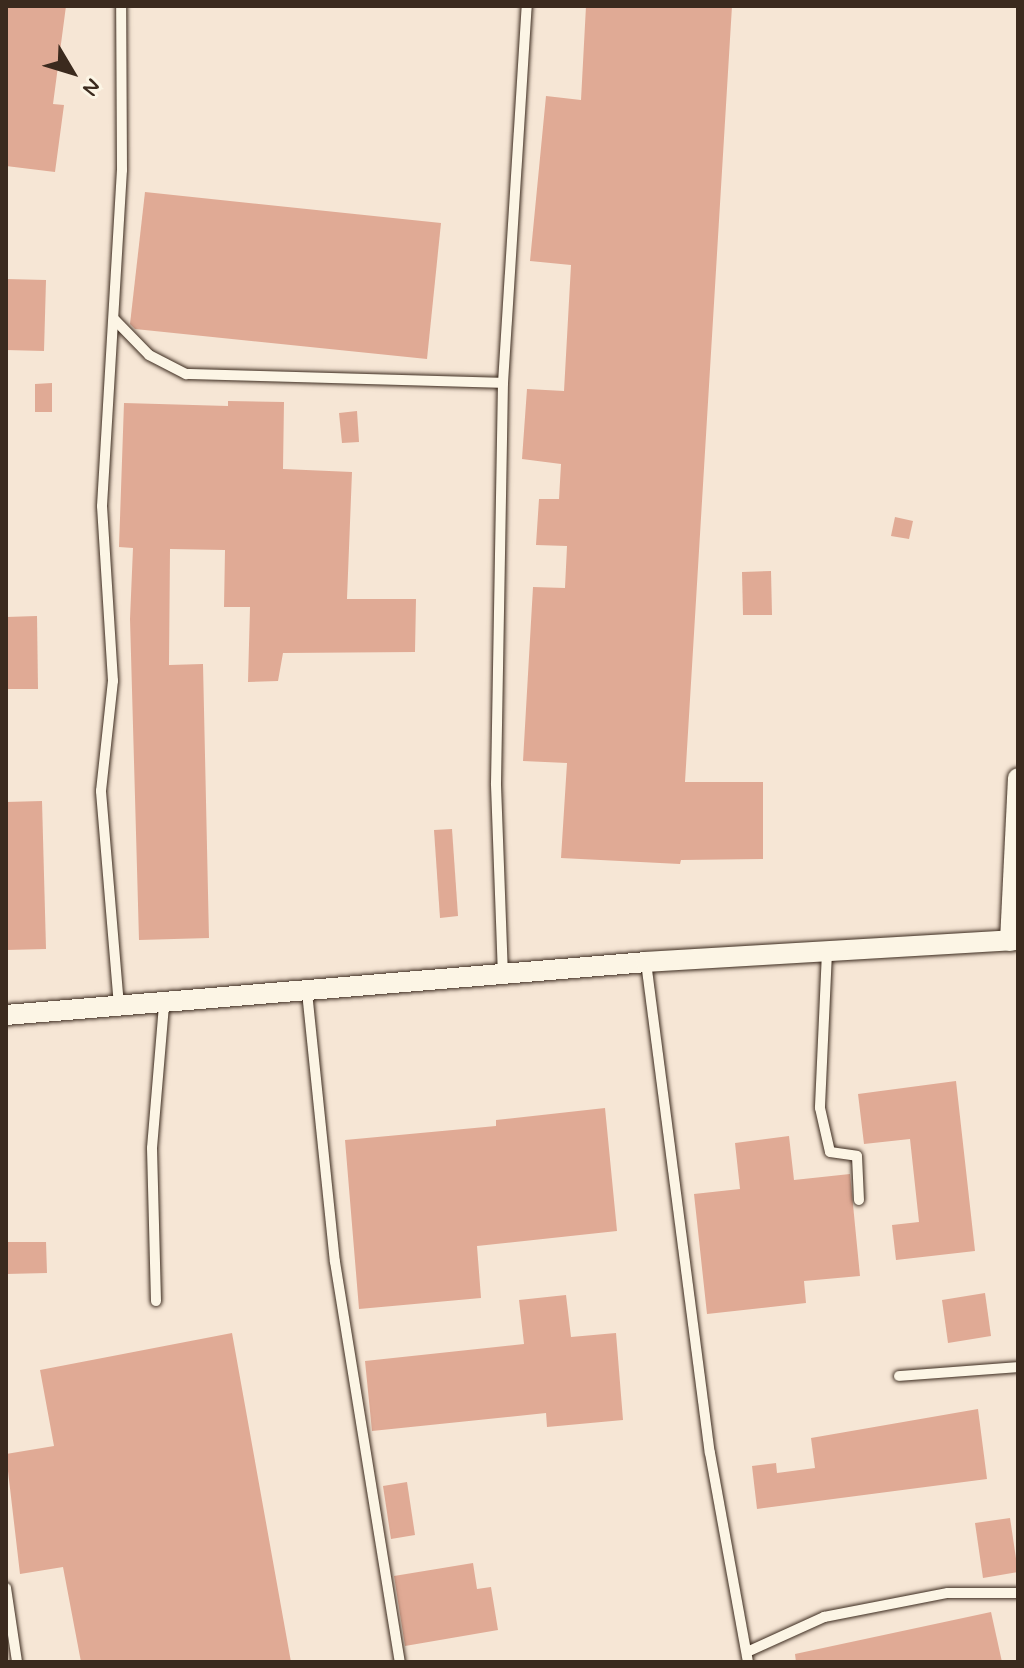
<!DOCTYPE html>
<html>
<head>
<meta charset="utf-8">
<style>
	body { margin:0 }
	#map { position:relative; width:1024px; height:1668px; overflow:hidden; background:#f6e6d5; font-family:Mynerve,sans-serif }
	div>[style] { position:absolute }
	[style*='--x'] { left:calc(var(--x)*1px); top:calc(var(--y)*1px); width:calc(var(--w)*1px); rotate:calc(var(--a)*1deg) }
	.building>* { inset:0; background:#e0aa95 }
	.roads { filter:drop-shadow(0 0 2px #3b2a1e) drop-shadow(0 0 2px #3b2a1e) }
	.service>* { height:10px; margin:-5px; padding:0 5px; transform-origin:5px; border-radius:5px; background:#fcf5e5 }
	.minor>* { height:20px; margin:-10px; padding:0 10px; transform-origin:10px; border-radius:10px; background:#fcf5e5 }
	span { translate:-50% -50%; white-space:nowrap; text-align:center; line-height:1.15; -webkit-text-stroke:8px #fcf5e5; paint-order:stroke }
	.frame { position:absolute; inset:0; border:8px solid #3b2a1e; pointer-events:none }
	.north { position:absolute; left:32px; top:32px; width:80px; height:80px; -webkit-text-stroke:6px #fcf5e5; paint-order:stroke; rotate:128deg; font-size:22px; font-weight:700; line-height:32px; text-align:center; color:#3b2a1e }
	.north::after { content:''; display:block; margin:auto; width:28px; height:36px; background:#3b2a1e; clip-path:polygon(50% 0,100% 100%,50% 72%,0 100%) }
</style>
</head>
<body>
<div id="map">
	<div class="building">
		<i style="clip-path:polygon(6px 6px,66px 6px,53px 104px,64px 105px,55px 172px,6px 166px)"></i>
		<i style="clip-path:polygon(586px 6px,732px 6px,685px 782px,763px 782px,763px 859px,681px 860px,680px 864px,561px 858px,567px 763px,523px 761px,533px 587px,565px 588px,567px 546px,536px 545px,539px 499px,559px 499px,561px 464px,522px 459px,527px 389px,564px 391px,571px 265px,530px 261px,546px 96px,581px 100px)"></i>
		<i style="clip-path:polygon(145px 192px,441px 223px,427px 359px,135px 329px,130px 324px)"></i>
		<i style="clip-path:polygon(6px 279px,46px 280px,44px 351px,6px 350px)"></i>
		<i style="clip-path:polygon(52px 383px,52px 412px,35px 412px,35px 384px)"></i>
		<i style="clip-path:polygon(228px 401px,284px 402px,283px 469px,352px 472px,347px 599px,416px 599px,415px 652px,283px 653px,278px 681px,248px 682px,250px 607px,224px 607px,225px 550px,170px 549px,169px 665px,203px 664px,209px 938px,139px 940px,130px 619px,133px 548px,119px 547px,124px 403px,228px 406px)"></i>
		<i style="clip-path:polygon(357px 411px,359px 442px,342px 443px,339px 413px)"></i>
		<i style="clip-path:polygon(895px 517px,913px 521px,909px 539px,891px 536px)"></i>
		<i style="clip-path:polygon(771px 571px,772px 615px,743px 615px,742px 572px)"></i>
		<i style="clip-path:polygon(37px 616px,38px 689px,6px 689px,6px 617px)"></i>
		<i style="clip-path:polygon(42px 801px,46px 949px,6px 950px,6px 802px)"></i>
		<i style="clip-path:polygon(452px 829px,458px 916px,440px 918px,434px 830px)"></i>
		<i style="clip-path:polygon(956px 1081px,975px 1251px,896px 1260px,892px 1225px,919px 1222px,910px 1139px,864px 1144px,858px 1094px)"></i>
		<i style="clip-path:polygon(605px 1108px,617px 1231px,477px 1246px,481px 1298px,359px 1309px,345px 1140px,496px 1126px,496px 1120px)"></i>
		<i style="clip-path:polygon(789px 1136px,794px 1180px,850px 1174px,860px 1276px,804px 1281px,806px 1303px,707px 1314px,694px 1194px,740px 1189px,735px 1143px)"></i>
		<i style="clip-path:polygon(6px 1242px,46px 1242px,47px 1273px,6px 1274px)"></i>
		<i style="clip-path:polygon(985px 1293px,991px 1336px,948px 1343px,942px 1300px)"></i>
		<i style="clip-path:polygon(566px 1295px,571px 1337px,616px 1333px,623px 1420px,547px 1427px,546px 1413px,372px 1431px,365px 1361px,524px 1344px,519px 1300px)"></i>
		<i style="clip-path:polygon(232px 1333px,291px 1662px,81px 1662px,63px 1567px,20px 1574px,6px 1454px,54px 1446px,40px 1370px)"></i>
		<i style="clip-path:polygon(978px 1409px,987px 1479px,757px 1509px,752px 1466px,776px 1463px,777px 1473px,815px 1468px,811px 1438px)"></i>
		<i style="clip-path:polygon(407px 1482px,415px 1535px,391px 1539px,383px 1486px)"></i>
		<i style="clip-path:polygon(1010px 1518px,1018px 1572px,983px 1578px,975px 1523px)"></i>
		<i style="clip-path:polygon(473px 1563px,477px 1589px,491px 1587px,498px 1630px,405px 1646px,394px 1576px)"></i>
		<i style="clip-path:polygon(991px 1612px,1002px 1662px,796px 1662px,795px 1654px)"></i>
	</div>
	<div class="roads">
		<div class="service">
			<i style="--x:114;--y:319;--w:50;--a:45.8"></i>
			<i style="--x:149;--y:355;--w:42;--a:27.2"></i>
			<i style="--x:186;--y:374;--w:317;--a:1.6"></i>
			<i style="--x:827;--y:952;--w:156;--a:92.6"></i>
			<i style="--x:820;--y:1108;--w:45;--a:77.2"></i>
			<i style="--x:830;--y:1152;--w:27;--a:8"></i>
			<i style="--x:857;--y:1156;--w:44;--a:87.4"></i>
			<i style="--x:646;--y:962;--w:495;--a:82.6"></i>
			<i style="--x:710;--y:1453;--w:212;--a:79.7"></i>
			<i style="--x:503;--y:976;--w:193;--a:-92.1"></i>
			<i style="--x:496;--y:783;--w:400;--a:-89"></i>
			<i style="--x:503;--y:383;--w:378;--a:-86.4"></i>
			<i style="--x:307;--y:992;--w:271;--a:84.1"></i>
			<i style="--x:335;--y:1262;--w:405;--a:80.8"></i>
			<i style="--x:119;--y:1006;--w:216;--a:-94.8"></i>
			<i style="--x:101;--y:791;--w:111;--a:-83.8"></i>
			<i style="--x:113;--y:681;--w:175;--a:-93.6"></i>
			<i style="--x:102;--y:506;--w:337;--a:-86.6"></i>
			<i style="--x:122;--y:170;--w:164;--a:-90.3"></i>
			<i style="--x:156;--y:1301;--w:153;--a:-91.5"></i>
			<i style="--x:152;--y:1148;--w:144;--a:-85.2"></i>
			<i style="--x:899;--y:1376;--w:119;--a:-4.3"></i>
			<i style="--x:6;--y:1588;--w:75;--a:81.5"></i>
			<i style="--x:747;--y:1652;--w:85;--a:-24.4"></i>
			<i style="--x:824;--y:1617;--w:126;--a:-11"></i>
			<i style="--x:948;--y:1593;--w:70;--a:0"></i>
		</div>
		<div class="minor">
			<i style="--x:1010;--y:941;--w:163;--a:-87.2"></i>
			<i style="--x:6;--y:1015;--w:642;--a:-4.73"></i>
			<i style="--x:646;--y:962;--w:373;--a:-3.4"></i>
		</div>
	</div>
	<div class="frame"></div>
	<div class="north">N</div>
</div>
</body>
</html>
